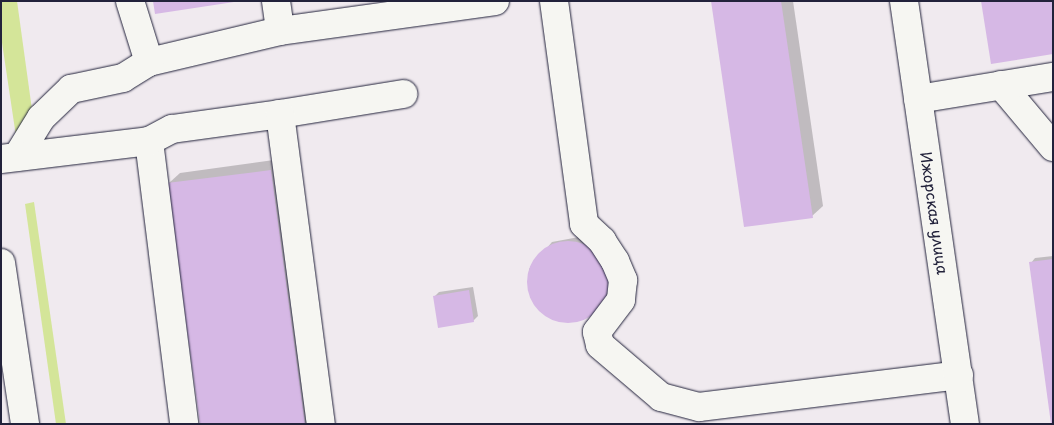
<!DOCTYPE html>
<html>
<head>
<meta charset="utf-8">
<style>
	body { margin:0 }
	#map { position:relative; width:1054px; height:425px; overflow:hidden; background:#f0eaef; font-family:"Playpen Sans",sans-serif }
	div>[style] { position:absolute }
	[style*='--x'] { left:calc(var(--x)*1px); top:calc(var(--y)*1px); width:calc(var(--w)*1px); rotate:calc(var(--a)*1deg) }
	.green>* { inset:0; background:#d4e599 }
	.shadow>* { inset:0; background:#0003 }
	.building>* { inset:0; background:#d6b8e5 }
	.round { border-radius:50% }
	.roads { filter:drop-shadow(0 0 1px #22223b) drop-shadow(0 0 1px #22223b) }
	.minor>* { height:28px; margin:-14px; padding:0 14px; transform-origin:14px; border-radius:14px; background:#f6f6f2 }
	span { translate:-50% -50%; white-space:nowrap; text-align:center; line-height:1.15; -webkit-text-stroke:4px #f6f6f2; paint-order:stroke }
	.street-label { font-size:15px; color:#22223b }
	.frame { position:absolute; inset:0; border:2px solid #22223b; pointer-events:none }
</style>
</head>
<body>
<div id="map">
	<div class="green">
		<i style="clip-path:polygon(1px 1px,17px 1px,33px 117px,17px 143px,1px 36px)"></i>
		<i style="clip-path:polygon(34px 202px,66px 424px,56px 424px,25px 204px)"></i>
	</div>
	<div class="shadow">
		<i style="clip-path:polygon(713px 1px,793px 1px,823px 206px,812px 216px)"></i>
		<i style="clip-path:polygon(281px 159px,317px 424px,201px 424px,169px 183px,180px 173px)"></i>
		<i style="clip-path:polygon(579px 237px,603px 250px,611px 289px,600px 306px,576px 321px,549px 317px,538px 308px,528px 283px,529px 269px,552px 242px)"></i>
		<i style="clip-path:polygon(1053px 256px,1053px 424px,1031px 263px,1035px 258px)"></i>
		<i style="clip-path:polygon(473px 287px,478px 316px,473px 321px,434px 297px,439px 292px)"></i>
	</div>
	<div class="building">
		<i style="clip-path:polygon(153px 1px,234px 1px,234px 2px,155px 14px)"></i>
		<i style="clip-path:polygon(711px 1px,781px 1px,813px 218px,744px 227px)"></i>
		<i style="clip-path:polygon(981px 1px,1053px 1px,1053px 54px,991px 64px)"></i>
		<i style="clip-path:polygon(271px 170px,305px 424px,200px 424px,167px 183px)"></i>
		<i class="round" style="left:527px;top:241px;width:82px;height:82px"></i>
		<i style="clip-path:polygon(1053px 259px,1053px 424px,1051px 424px,1029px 262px)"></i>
		<i style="clip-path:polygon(469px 290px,474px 322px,438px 328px,433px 296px)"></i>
	</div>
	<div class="roads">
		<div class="minor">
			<i style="--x:130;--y:1;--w:64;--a:72.7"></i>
			<i style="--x:149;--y:62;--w:135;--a:-13.3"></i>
			<i style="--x:276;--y:1;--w:30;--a:82"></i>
			<i style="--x:280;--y:31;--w:217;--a:-7.9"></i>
			<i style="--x:554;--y:1;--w:225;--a:82.3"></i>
			<i style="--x:584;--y:224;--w:25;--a:43"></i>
			<i style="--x:602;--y:241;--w:24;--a:57"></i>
			<i style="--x:615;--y:261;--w:21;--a:67"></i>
			<i style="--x:623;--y:280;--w:20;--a:96"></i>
			<i style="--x:621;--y:300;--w:40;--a:127"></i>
			<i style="--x:597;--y:332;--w:13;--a:77"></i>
			<i style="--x:600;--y:345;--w:80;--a:40.4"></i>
			<i style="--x:661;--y:397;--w:39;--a:15"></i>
			<i style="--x:699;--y:407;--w:262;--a:-7"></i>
			<i style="--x:904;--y:1;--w:427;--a:81.8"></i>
			<i style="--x:1001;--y:85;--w:81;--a:50"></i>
			<i style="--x:918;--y:99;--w:137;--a:-9.3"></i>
			<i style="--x:280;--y:114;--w:125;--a:-9.2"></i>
			<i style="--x:149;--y:141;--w:285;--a:82.9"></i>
			<i style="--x:17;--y:157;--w:46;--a:-58.4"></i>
			<i style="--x:41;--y:118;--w:42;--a:-44"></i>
			<i style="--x:71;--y:89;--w:53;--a:-11.9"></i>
			<i style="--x:123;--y:78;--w:31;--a:-32"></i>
			<i style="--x:1;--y:159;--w:149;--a:-6.9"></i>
			<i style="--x:149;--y:141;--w:26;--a:-28"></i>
			<i style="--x:172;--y:129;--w:109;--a:-7.9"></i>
			<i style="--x:280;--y:114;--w:313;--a:82.5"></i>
			<i style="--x:1;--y:263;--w:163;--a:81.5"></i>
		</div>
	</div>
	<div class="street-label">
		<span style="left:935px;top:213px;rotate:82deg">Ижорская улица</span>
	</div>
	<div class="frame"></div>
</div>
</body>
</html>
